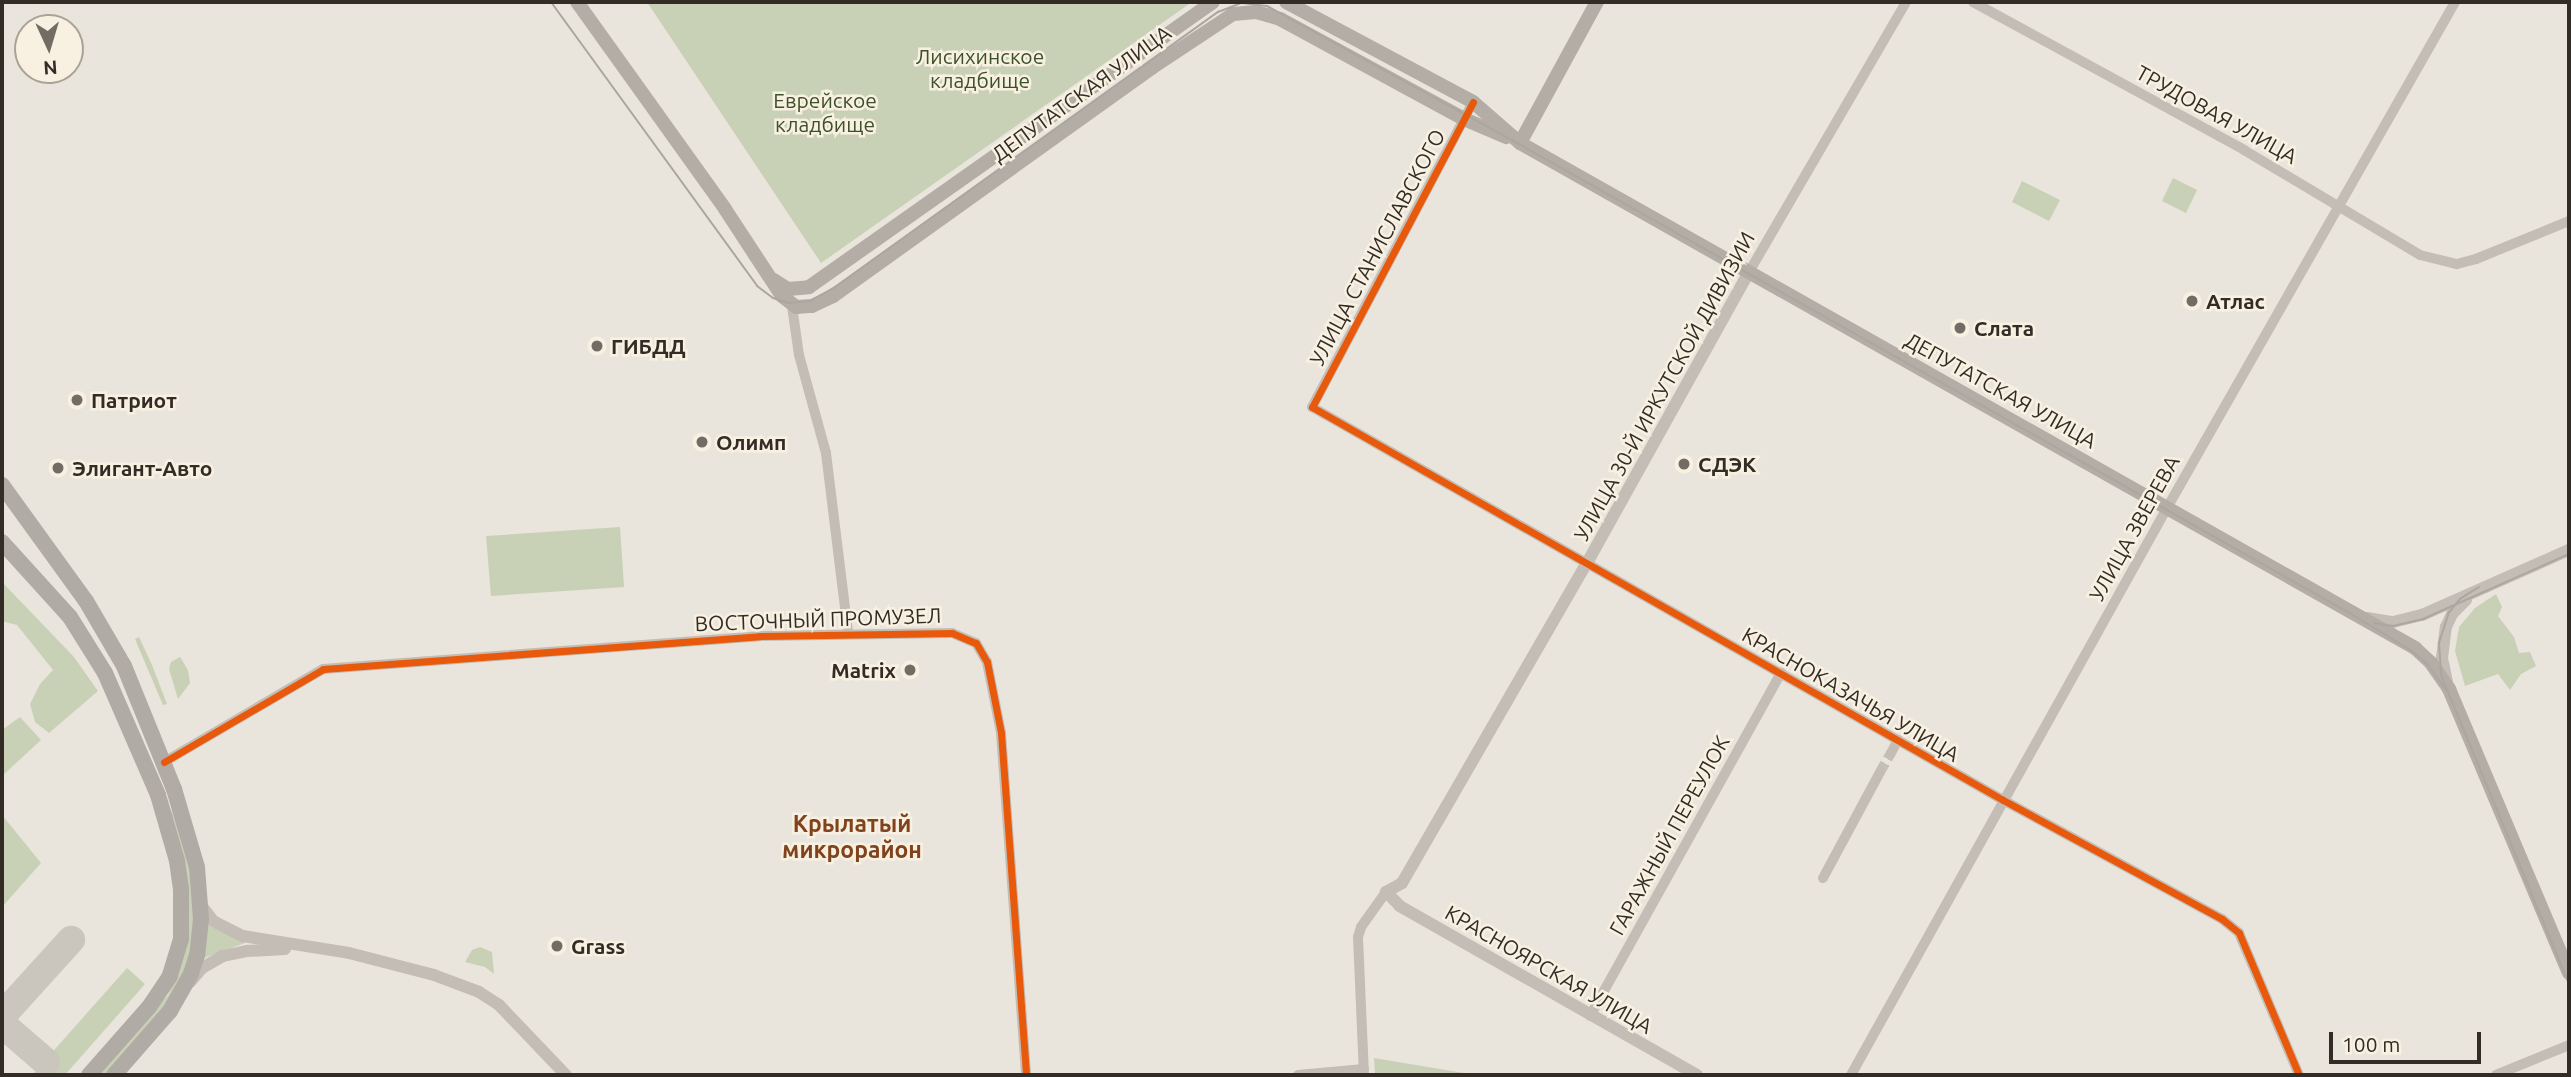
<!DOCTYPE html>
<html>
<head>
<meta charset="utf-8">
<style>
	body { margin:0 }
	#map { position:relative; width:2571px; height:1077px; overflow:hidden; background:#eae5dc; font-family:Ubuntu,sans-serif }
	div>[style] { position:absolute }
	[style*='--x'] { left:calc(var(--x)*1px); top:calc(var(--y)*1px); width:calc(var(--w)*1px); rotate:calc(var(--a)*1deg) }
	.green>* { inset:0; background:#c8d0b6 }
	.taxiway>* { height:28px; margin:-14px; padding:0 14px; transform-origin:14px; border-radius:14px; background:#cac6be }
	.minor-tunnel>* { height:10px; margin-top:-5px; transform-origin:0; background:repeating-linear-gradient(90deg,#c5c0b7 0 10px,transparent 0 15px) }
	.minor>* { height:10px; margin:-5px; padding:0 5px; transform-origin:5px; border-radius:5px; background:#c3bdb5 }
	.tertiary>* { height:12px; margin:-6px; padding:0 6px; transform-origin:6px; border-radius:6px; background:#c3bdb5 }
	.secondary>* { height:14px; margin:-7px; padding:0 7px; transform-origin:7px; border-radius:7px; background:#b4ada6 }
	.primary>* { height:16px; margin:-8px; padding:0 8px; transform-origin:8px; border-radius:8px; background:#b1aba5 }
	.tram>* { height:2px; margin:-1px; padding:0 1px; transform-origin:1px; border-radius:1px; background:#aaa6a0 }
	.cycleway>* { height:7px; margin:-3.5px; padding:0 3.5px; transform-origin:3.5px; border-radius:3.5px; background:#e8590c }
	.dots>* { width:19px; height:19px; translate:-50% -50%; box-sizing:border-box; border:4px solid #f8f1e2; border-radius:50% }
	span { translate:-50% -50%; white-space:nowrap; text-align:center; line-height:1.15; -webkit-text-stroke:5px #f8f1e2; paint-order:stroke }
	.park-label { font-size:21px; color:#3d5129 }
	.street-label { font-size:21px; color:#332b25 }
	.poi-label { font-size:21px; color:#332b25; font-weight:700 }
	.left { translate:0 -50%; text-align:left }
	.right { translate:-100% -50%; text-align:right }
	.neighbourhood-label { font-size:23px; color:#81431e; font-weight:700 }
	.frame { position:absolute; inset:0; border:4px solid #332b25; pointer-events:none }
	.north { position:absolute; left:14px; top:14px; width:70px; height:70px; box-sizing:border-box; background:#f8f1e2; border:2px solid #a9a296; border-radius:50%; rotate:176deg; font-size:19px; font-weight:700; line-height:28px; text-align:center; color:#332b25 }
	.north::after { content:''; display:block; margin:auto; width:24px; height:32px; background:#736c65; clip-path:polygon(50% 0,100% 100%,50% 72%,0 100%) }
	.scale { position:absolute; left:2329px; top:1032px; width:152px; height:32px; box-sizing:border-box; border:4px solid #332b25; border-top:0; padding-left:9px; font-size:21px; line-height:24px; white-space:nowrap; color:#332b25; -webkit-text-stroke:5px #f8f1e2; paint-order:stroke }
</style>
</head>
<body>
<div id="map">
	<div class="green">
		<i style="clip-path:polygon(647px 2px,1192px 2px,821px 263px)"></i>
		<i style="clip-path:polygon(2173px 178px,2197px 190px,2186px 213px,2162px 201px)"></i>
		<i style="clip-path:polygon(2022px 181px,2060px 200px,2049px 221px,2012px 202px)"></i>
		<i style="clip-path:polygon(620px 527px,624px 587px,491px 596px,486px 536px)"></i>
		<i style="clip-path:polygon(2px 582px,74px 657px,98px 691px,49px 733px,35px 722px,30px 704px,40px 684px,53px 670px,17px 625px,2px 621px)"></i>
		<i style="clip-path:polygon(2496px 594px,2502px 607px,2498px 616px,2514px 637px,2519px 653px,2530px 652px,2536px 666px,2521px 674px,2510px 690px,2498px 674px,2465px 686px,2455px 651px,2459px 627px,2475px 608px)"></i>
		<i style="clip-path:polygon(139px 637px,152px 665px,167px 704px,163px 705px,135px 639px)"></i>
		<i style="clip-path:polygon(180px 657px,188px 670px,190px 683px,178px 699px,169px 669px,171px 662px)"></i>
		<i style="clip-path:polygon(20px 717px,41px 740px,2px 776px,2px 730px)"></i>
		<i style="clip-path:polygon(167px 804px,180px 824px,188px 857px,194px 913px,189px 964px,181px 982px,155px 1019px,106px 1075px,97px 1075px,168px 995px,182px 962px)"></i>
		<i style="clip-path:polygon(2px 815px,41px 863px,2px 907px)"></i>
		<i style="clip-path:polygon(207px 925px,246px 941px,245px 943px,204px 958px)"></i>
		<i style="clip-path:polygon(480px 947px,492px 952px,494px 974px,485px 967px,465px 962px,472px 950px)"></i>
		<i style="clip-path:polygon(127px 968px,145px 984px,65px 1075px,32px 1075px)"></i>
		<i style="clip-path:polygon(1374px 1058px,1476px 1075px,1375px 1075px)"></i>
	</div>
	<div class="taxiway">
		<i style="--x:2;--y:1016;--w:103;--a:-47.8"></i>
		<i style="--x:2;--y:1024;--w:58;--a:40.8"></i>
	</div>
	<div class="minor-tunnel">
		<i style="--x:1880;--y:772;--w:22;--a:-60"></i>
	</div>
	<div class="minor">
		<i style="--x:1973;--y:2;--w:309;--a:28.6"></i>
		<i style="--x:2244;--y:150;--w:205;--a:30.8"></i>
		<i style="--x:2420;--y:255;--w:38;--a:14"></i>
		<i style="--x:2457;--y:264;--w:20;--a:-15"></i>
		<i style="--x:2476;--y:259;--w:100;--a:-22.2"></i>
		<i style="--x:1473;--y:102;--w:345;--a:117.8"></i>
		<i style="--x:1312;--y:407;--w:795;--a:29.63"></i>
		<i style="--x:2003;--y:800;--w:249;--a:28.5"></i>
		<i style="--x:2222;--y:919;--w:22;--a:39"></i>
		<i style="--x:2239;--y:933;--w:154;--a:67.1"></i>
		<i style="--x:1749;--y:272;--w:312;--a:-59.8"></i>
		<i style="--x:792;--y:306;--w:49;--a:81.9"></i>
		<i style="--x:799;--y:355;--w:102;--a:74.6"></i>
		<i style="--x:826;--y:453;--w:181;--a:83"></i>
		<i style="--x:1891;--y:753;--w:15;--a:-62"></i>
		<i style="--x:164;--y:762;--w:184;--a:-30.3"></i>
		<i style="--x:323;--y:669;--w:438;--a:-4.3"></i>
		<i style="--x:760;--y:636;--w:192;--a:-0.9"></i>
		<i style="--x:952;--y:633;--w:26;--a:23"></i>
		<i style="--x:976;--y:643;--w:22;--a:60"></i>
		<i style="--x:987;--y:662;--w:72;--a:78.8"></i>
		<i style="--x:1001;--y:733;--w:343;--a:85.8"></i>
		<i style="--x:1823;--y:878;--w:120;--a:-61.7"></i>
		<i style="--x:1590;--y:1016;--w:393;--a:-60.9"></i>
		<i style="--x:1298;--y:1075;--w:66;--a:-5.2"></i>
		<i style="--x:1364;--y:1075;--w:138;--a:-92.5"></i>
		<i style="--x:1358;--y:937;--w:10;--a:-73"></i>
		<i style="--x:1361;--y:927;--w:43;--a:-54.5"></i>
		<i style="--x:1851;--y:1075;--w:649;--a:-60.87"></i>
		<i style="--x:2167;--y:508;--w:582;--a:-60.35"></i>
		<i style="--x:2496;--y:1075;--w:79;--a:-22.3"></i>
	</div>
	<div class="tertiary">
		<i style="--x:2367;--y:618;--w:26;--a:9"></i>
		<i style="--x:2393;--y:622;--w:30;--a:-14"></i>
		<i style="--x:2422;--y:615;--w:161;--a:-23.9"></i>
		<i style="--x:2447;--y:682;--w:25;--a:-102"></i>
		<i style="--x:2442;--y:658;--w:31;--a:-83"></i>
		<i style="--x:2446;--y:627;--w:14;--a:-65"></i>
		<i style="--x:2452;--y:614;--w:20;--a:-45"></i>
		<i style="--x:201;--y:905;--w:20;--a:53"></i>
		<i style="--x:213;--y:921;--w:34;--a:27"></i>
		<i style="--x:243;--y:936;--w:107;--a:9.1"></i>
		<i style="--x:349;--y:953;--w:88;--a:14.5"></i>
		<i style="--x:434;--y:975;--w:48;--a:20.7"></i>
		<i style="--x:479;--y:992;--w:24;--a:33"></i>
		<i style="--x:499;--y:1005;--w:97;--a:46.3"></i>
		<i style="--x:190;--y:982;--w:18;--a:-49"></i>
		<i style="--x:202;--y:968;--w:24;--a:-30"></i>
		<i style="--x:223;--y:956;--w:25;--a:-12"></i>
		<i style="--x:247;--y:951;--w:38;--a:-3"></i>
		<i style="--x:1697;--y:1075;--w:342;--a:-150.4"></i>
		<i style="--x:1400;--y:906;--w:20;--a:-135"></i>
		<i style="--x:1386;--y:892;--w:18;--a:-29"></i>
		<i style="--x:1402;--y:883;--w:370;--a:-60"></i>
		<i style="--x:1587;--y:563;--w:333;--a:-60.9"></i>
	</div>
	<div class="secondary">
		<i style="--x:577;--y:2;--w:254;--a:54.4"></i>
		<i style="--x:725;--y:209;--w:104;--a:56.8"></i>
		<i style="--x:782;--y:296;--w:18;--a:38"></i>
		<i style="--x:796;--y:307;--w:16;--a:-4"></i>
		<i style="--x:812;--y:306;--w:23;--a:-25"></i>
		<i style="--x:833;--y:296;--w:393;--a:-35.6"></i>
		<i style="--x:1153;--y:67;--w:96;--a:-33.5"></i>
		<i style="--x:1233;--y:14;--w:23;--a:-5"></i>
		<i style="--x:1256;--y:12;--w:25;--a:16"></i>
		<i style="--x:1280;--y:19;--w:209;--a:28.5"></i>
		<i style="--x:1464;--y:119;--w:46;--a:23.2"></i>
		<i style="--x:1286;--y:2;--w:212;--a:28.1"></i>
		<i style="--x:1473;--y:102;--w:62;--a:41.1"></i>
		<i style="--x:1520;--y:143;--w:1028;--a:29.43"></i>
		<i style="--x:2415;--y:648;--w:22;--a:43"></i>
		<i style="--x:2431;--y:663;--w:32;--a:55"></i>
		<i style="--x:2449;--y:689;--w:308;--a:67.1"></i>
		<i style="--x:1520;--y:143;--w:161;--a:-61.4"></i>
		<i style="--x:774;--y:280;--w:17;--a:33"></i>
		<i style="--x:788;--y:289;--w:21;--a:-5"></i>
		<i style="--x:809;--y:287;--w:494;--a:-35.2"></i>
	</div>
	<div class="primary">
		<i style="--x:2;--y:485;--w:143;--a:54.1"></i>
		<i style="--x:86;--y:601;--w:75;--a:59.7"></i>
		<i style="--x:124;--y:666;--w:133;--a:67.9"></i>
		<i style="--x:174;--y:789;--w:81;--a:73.6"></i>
		<i style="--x:197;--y:867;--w:52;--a:85.6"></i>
		<i style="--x:201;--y:919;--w:36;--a:96"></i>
		<i style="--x:197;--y:955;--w:20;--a:108"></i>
		<i style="--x:191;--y:974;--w:43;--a:119.6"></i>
		<i style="--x:170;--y:1011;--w:85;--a:131.2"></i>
		<i style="--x:2;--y:542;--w:101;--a:47.8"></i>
		<i style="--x:70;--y:617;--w:66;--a:58"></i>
		<i style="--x:105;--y:673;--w:133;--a:66.5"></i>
		<i style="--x:158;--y:795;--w:69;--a:73.9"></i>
		<i style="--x:177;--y:861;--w:28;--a:82"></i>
		<i style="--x:181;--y:889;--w:50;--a:90"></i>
		<i style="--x:181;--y:939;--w:39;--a:107"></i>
		<i style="--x:170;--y:976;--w:37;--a:124"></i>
		<i style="--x:149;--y:1007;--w:91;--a:131.4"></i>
	</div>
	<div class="tram">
		<i style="--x:551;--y:2;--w:351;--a:54"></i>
		<i style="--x:757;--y:286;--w:20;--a:37"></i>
		<i style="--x:773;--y:298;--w:16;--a:18"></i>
		<i style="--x:788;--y:303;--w:22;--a:-5"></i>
		<i style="--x:810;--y:301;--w:29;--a:-29"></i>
		<i style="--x:835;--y:287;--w:472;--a:-35.7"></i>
		<i style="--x:1218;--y:12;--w:26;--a:-21"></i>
		<i style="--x:1242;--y:3;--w:25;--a:7"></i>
		<i style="--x:1267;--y:6;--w:287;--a:28.7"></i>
		<i style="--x:1519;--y:144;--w:956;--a:29.46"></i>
		<i style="--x:2351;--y:614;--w:71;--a:31.2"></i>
		<i style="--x:2412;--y:651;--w:21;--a:41"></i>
		<i style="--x:2428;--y:665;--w:31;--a:54"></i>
		<i style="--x:2479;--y:587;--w:22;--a:148"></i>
		<i style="--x:2460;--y:599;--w:17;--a:130"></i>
		<i style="--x:2449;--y:612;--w:33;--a:108"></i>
		<i style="--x:2439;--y:643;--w:32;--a:86"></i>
		<i style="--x:2441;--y:675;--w:334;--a:67.5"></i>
		<i style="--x:2374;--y:623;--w:19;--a:9"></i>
		<i style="--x:2393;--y:626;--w:31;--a:-13"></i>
		<i style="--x:2423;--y:619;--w:160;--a:-24"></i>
	</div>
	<div class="cycleway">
		<i style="--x:1473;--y:102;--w:345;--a:117.8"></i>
		<i style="--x:1312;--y:407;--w:795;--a:29.63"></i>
		<i style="--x:2003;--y:800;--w:249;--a:28.5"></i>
		<i style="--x:2222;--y:919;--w:22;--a:39"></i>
		<i style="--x:2239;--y:933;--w:154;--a:67.1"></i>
		<i style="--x:164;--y:762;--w:184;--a:-30.3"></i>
		<i style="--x:323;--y:669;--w:438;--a:-4.3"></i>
		<i style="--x:760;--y:636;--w:192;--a:-0.9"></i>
		<i style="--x:952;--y:633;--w:26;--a:23"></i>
		<i style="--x:976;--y:643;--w:22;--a:60"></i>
		<i style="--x:987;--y:662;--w:72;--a:78.8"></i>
		<i style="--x:1001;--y:733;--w:343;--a:85.8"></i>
	</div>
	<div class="dots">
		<i style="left:2192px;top:301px;background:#736c65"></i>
		<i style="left:1960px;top:328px;background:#736c65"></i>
		<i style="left:597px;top:346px;background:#736c65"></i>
		<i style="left:77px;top:400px;background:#736c65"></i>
		<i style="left:702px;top:442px;background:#736c65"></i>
		<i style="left:1684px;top:464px;background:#736c65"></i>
		<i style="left:58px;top:468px;background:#736c65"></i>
		<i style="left:910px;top:670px;background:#736c65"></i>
		<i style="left:557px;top:946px;background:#736c65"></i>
	</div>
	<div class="park-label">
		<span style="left:980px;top:68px">Лисихинское<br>кладбище</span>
		<span style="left:825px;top:112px">Еврейское<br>кладбище</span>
	</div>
	<div class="street-label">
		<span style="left:1081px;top:93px;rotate:-36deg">ДЕПУТАТСКАЯ УЛИЦА</span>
		<span style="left:2217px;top:114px;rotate:29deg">ТРУДОВАЯ УЛИЦА</span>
		<span style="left:1377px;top:247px;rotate:-62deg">УЛИЦА СТАНИСЛАВСКОГО</span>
		<span style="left:1664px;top:386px;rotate:-61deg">УЛИЦА 30-Й ИРКУТСКОЙ ДИВИЗИИ</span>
		<span style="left:2001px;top:390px;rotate:29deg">ДЕПУТАТСКАЯ УЛИЦА</span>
		<span style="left:2134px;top:528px;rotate:-61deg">УЛИЦА ЗВЕРЕВА</span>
		<span style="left:818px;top:619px;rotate:-2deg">ВОСТОЧНЫЙ ПРОМУЗЕЛ</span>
		<span style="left:1851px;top:694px;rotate:30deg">КРАСНОКАЗАЧЬЯ УЛИЦА</span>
		<span style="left:1669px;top:835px;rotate:-61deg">ГАРАЖНЫЙ ПЕРЕУЛОК</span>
		<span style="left:1549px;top:969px;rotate:30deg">КРАСНОЯРСКАЯ УЛИЦА</span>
	</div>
	<div class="poi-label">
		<span class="left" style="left:2206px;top:301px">Атлас</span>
		<span class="left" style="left:1974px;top:328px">Слата</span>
		<span class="left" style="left:611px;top:346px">ГИБДД</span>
		<span class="left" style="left:91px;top:400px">Патриот</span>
		<span class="left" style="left:716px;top:442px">Олимп</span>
		<span class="left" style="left:1698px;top:464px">СДЭК</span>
		<span class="left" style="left:72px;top:468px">Элигант-Авто</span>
		<span class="right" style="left:896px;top:670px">Matrix</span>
		<span class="left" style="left:571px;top:946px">Grass</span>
	</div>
	<div class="neighbourhood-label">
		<span style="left:852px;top:837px">Крылатый<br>микрорайон</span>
	</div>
	<div class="frame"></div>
	<div class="north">N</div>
	<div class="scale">100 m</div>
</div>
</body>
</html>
